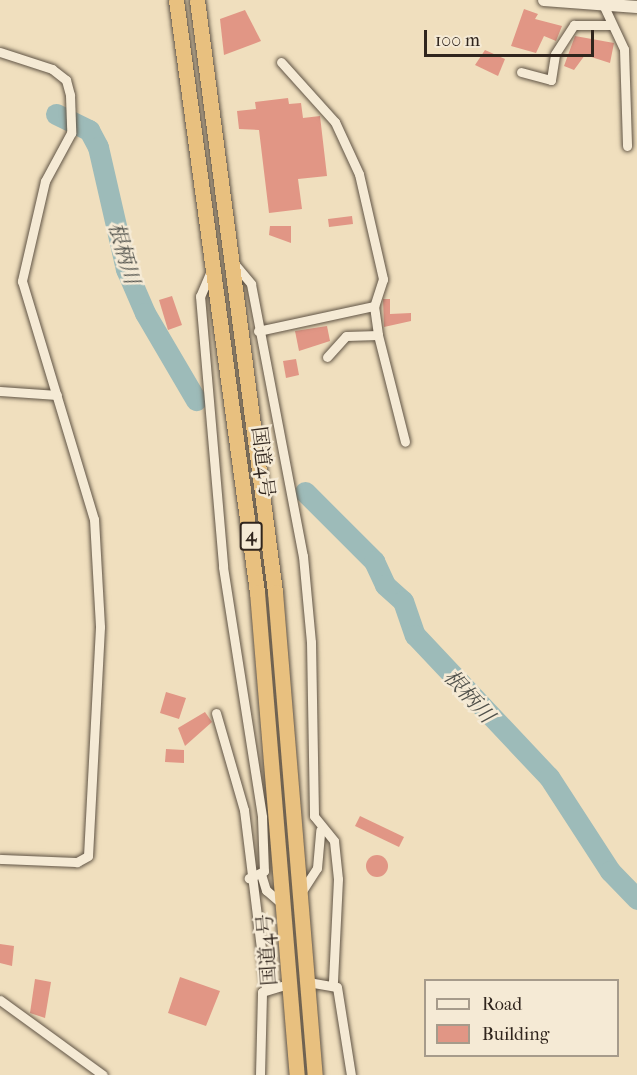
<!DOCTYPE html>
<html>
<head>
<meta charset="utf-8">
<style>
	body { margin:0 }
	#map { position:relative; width:637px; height:1075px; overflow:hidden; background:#f0dfbe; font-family:"IM FELL French Canon","Noto Serif JP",serif }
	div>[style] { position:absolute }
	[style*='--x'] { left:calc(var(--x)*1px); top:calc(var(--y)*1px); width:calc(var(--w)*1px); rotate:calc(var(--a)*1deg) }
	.river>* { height:21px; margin:-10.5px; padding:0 10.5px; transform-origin:10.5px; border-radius:10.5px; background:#9dbbb9 }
	.building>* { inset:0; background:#e19685 }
	.round { border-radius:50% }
	.roads { filter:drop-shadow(0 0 2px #605445) drop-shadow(0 0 2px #605445) }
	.minor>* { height:9px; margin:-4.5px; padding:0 4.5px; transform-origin:4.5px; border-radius:4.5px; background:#f5ead5 }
	.tertiary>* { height:12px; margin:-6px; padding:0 6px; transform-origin:6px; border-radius:6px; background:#f5ead5 }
	.trunk>* { height:15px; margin:-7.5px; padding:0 7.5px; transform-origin:7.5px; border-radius:7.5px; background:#e8c07f }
	span { translate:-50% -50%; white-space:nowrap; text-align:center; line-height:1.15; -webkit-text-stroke:5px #f5ead5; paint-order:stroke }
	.shield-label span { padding:2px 4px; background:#f5ead5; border:2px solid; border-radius:4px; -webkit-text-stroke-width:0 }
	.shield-label { font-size:18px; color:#30251d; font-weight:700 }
	.street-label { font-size:20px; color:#30251d }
	.water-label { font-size:21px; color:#51524c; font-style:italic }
	.legend { position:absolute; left:424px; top:979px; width:195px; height:78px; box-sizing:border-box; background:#f5ead5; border:2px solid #a69b8b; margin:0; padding:8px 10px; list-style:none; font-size:18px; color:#30251d }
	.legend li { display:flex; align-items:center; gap:12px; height:30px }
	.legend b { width:30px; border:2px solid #a69b8b }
	.scale { position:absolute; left:424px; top:30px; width:170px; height:27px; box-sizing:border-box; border:3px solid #30251d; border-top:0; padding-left:8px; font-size:18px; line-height:21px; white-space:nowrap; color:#30251d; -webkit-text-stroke:4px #f5ead5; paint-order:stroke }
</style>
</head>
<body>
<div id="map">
	<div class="river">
		<i style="--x:56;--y:114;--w:37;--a:26"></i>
		<i style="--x:89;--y:130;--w:19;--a:62"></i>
		<i style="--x:98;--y:147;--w:125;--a:77.1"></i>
		<i style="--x:126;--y:269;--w:48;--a:66.6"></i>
		<i style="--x:145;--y:313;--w:101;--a:59.6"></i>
		<i style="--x:305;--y:492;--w:98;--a:45"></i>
		<i style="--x:374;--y:561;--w:26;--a:65"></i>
		<i style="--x:385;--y:585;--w:24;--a:42"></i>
		<i style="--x:403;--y:601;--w:36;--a:71"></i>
		<i style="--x:415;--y:635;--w:195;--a:46.7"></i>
		<i style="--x:549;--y:777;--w:112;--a:57"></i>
		<i style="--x:610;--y:871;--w:39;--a:46"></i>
	</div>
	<div class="building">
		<i style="clip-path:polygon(524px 9px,538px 14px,535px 19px,562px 26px,556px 41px,544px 36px,536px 53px,511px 46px)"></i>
		<i style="clip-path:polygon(245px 10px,261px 41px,224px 55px,220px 19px)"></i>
		<i style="clip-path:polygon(575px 36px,614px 43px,610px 63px,585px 55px,574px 70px,564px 66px)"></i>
		<i style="clip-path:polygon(485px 50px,505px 59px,498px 76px,475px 65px)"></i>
		<i style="clip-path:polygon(288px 98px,289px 104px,301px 103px,303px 118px,320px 116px,327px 176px,298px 179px,302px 209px,269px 213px,259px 130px,239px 129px,237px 111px,256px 109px,255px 102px)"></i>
		<i style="clip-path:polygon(352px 216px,353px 224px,329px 227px,328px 219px)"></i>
		<i style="clip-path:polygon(270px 226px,291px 226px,291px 243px,269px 235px)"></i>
		<i style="clip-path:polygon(172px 296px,182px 325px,168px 330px,159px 300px)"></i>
		<i style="clip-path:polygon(383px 299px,390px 299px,390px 314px,411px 313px,411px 321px,384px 327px)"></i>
		<i style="clip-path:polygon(327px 326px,330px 341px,299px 351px,295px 331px)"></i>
		<i style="clip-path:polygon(296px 359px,299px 375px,286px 378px,283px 361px)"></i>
		<i style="clip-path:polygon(166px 692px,186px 698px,179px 719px,160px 713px)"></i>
		<i style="clip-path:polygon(205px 712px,212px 722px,185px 746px,178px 728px)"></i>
		<i style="clip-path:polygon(166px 749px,184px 750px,184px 763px,165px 762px)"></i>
		<i style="clip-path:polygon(360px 816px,404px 837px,399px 847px,355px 826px)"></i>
		<i class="round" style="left:366px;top:855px;width:22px;height:22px"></i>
		<i style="clip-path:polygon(0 944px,14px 946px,12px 966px,0 963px)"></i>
		<i style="clip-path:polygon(180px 977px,220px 991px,206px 1026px,168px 1013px)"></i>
		<i style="clip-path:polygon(35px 979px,51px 982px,45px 1018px,30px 1013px)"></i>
	</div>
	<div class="roads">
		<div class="minor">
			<i style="--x:601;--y:0;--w:54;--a:64.9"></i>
			<i style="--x:624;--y:49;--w:97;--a:88.2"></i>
			<i style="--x:0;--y:52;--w:55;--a:18.1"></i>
			<i style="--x:52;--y:69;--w:18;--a:38"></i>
			<i style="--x:66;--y:80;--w:16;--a:75"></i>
			<i style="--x:70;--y:95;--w:38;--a:88"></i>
			<i style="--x:71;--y:133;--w:55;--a:118.4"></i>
			<i style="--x:45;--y:181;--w:103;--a:103"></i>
			<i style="--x:22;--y:281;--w:249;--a:73.2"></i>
			<i style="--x:94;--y:519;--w:108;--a:86.8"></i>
			<i style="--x:100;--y:627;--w:229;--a:93"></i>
			<i style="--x:88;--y:856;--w:13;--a:151"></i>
			<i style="--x:77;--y:862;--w:77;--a:-177.8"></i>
			<i style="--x:281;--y:62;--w:81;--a:48"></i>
			<i style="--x:335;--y:122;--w:57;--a:65.2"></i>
			<i style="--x:359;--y:174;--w:108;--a:77.1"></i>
			<i style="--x:383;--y:279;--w:28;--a:108"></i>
			<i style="--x:374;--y:306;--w:29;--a:82"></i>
			<i style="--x:378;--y:335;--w:110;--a:75.8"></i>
			<i style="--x:521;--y:72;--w:31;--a:15"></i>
			<i style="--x:551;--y:80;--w:26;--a:-81"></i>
			<i style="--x:555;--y:54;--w:35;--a:-57"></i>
			<i style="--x:574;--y:25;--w:37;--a:0"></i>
			<i style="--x:232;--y:261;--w:30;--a:50"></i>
			<i style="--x:251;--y:284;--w:277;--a:79.2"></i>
			<i style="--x:303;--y:556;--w:86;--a:84.7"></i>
			<i style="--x:311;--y:642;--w:174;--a:89"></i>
			<i style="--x:314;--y:816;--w:32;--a:51"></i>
			<i style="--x:334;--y:841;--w:38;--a:84"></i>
			<i style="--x:338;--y:879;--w:104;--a:92.8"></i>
			<i style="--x:213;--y:266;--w:33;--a:113"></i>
			<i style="--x:200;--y:296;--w:272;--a:85.1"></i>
			<i style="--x:223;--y:567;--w:253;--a:81.1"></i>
			<i style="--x:262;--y:817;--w:54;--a:87.9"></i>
			<i style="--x:264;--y:871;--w:17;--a:155"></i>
			<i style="--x:258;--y:331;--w:119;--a:-12.2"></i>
			<i style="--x:327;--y:357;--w:28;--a:-48"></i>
			<i style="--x:346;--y:336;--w:32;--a:-2"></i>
			<i style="--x:0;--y:391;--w:57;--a:4"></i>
			<i style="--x:216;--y:713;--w:101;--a:73.9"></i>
			<i style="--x:244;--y:810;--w:179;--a:83"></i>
			<i style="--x:261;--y:874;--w:17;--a:73"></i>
			<i style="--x:266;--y:890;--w:23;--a:41"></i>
			<i style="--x:302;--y:891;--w:27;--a:-57"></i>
			<i style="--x:317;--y:868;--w:38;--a:-85"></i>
			<i style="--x:308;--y:982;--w:29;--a:10"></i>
			<i style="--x:337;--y:987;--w:89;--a:81"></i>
			<i style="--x:0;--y:1000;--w:127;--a:36.1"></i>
			<i style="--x:260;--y:1075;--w:83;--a:-88.6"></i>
			<i style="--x:262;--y:992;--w:30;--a:-17"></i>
		</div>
		<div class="tertiary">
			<i style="--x:544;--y:0;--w:93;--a:4.3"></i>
		</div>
		<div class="trunk">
			<i style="--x:176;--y:0;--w:598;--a:82.21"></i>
			<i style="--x:257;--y:592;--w:485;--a:85.3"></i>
			<i style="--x:197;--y:0;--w:597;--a:82.49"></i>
			<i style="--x:275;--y:592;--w:485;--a:85.3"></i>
		</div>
	</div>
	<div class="shield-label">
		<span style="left:251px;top:536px">4</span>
	</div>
	<div class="street-label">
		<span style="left:263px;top:462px;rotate:83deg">国道4号</span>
		<span style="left:267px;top:950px;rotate:-94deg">国道4号</span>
	</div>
	<div class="water-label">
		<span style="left:124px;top:253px;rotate:74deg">根柄川</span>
		<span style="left:469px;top:696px;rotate:48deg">根柄川</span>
	</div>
	<ul class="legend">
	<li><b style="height:8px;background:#f5ead5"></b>Road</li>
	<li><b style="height:16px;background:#e19685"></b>Building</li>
	</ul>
	<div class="scale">100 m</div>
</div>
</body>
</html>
